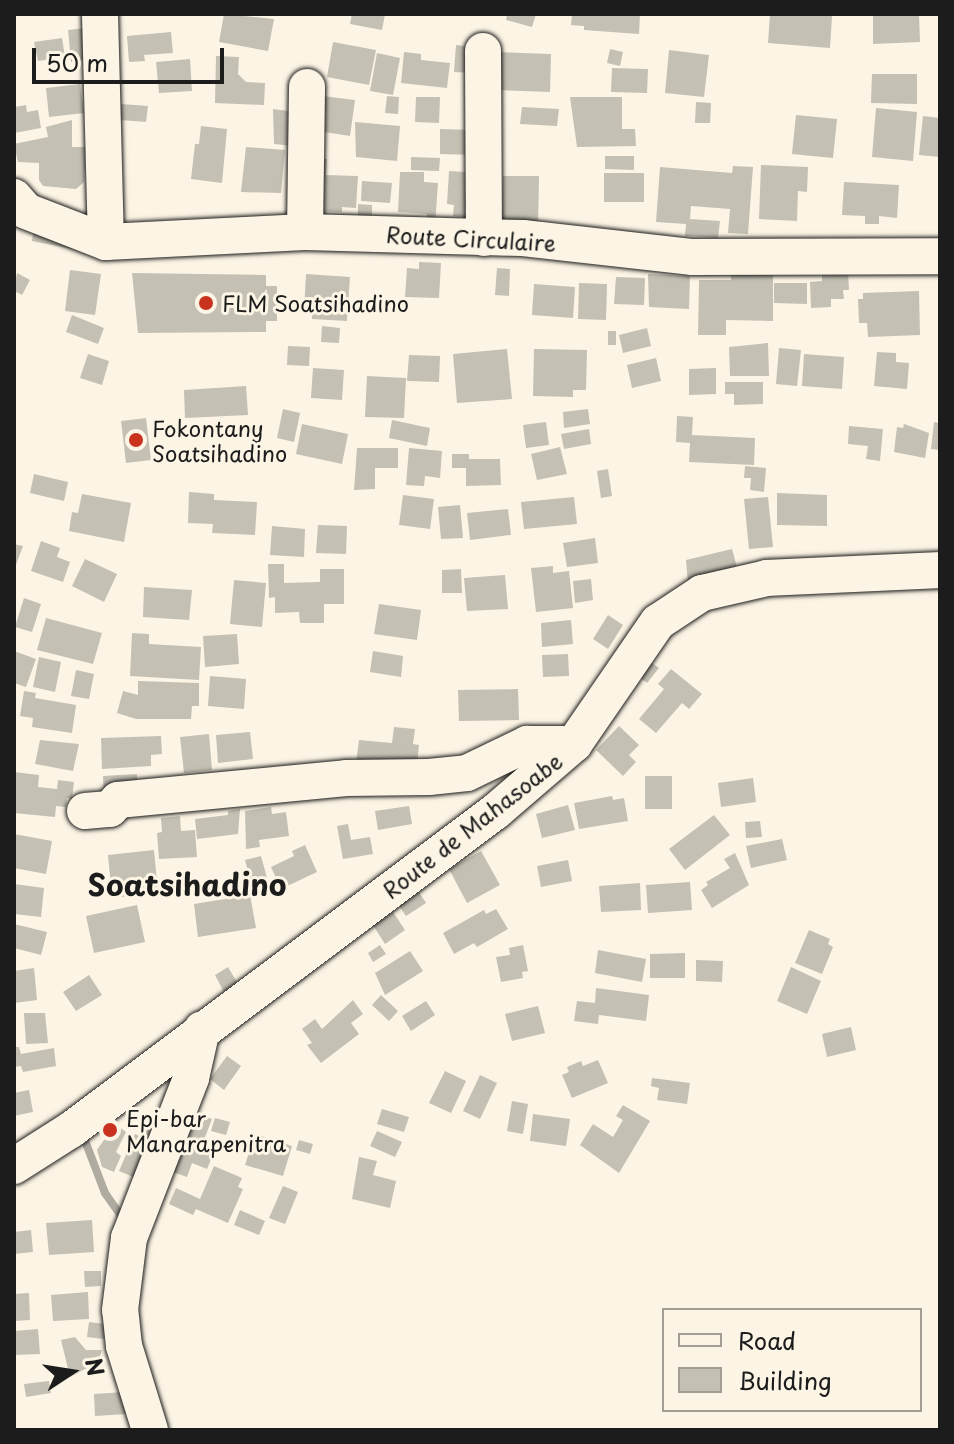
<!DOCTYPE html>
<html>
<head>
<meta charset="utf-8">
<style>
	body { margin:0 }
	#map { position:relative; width:954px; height:1444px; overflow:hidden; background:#fcf5e5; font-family:"Playpen Sans",sans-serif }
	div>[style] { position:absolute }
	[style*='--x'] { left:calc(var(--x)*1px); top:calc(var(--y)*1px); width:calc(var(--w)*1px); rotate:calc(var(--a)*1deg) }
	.stream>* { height:8px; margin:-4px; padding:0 4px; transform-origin:4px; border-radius:4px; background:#b0aba1 }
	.building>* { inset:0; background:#c4c0b3 }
	.roads { filter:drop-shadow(0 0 2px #1c1c1c) drop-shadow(0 0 2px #1c1c1c) }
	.minor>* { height:36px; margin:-18px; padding:0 18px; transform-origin:18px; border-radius:18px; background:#fcf5e5 }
	.dots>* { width:22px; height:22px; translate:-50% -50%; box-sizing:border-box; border:4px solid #fcf5e5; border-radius:50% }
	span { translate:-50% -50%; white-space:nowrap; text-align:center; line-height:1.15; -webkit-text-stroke:6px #fcf5e5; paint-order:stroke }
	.street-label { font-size:22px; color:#1c1c1c }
	.poi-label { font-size:22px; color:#1c1c1c }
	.left { translate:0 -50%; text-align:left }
	.district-label { font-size:30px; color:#1c1c1c; font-weight:700 }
	.frame { position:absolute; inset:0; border:16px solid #1c1c1c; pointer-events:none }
	.legend { position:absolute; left:662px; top:1308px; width:260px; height:104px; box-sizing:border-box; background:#fcf5e5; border:2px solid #a29e95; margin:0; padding:10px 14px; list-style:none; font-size:24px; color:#1c1c1c }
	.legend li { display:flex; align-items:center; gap:16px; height:40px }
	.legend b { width:40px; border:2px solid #a29e95 }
	.north { position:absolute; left:32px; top:1332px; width:80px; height:80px; -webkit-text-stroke:6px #fcf5e5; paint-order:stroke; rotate:78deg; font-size:22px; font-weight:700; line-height:32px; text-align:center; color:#1c1c1c }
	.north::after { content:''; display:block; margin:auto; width:28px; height:36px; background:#1c1c1c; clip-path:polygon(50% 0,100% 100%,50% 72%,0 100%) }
	.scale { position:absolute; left:32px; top:48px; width:192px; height:36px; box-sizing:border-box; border:4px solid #1c1c1c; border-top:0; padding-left:10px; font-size:24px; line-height:28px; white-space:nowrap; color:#1c1c1c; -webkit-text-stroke:6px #fcf5e5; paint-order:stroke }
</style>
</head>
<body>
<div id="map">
	<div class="stream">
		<i style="--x:84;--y:1138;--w:59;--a:69.1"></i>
		<i style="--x:105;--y:1193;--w:33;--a:55"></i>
	</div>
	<div class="building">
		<i style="clip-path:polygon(224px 14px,274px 19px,268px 51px,219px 42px)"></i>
		<i style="clip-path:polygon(352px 14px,385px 14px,382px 30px,350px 24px)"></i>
		<i style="clip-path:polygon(507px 14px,536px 14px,532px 27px,506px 20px)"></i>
		<i style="clip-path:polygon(572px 14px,640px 14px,639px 34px,584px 30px,584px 26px,571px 25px)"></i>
		<i style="clip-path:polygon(770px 14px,832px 16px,830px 48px,768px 43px)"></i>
		<i style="clip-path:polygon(919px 15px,920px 42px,873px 44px,873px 16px)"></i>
		<i style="clip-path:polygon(86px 28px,89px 60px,71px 62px,68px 30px)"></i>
		<i style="clip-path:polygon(171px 32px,173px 53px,144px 55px,145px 61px,129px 62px,127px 36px)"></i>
		<i style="clip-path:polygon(62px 38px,65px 57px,38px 61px,34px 42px)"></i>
		<i style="clip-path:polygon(333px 42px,376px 50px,369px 85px,327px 77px)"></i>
		<i style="clip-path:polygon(456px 45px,474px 47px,472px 73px,454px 72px)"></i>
		<i style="clip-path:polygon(610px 49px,623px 52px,620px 66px,607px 63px)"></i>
		<i style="clip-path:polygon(669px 50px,709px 55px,704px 97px,665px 93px)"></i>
		<i style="clip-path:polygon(404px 52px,421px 54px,421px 60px,450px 63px,447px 88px,401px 83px)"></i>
		<i style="clip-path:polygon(497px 52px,551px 54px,550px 92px,495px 90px)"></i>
		<i style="clip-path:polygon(377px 53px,400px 58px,393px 95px,370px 91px)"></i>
		<i style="clip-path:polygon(216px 56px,239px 57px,238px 74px,246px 82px,265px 83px,264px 105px,215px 103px)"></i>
		<i style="clip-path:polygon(190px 59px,192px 91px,159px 93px,156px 62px)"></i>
		<i style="clip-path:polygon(612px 68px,648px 69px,647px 93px,611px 92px)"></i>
		<i style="clip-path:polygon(872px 74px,917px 74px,917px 104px,871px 103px)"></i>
		<i style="clip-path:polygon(80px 84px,84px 113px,49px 117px,46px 88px)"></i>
		<i style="clip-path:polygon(323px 96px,355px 100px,350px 136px,318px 131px)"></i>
		<i style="clip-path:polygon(387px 96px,399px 97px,398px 114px,385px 113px)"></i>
		<i style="clip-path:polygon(416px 97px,440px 97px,439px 123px,415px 122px)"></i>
		<i style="clip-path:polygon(570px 97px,622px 97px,622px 129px,635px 129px,636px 146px,577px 147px)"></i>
		<i style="clip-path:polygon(696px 102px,711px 103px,710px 123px,695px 123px)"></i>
		<i style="clip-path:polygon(121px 104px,148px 106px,146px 122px,120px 120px)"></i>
		<i style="clip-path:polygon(26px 105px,27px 112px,38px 110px,41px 128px,14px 133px,14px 107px)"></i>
		<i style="clip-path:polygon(522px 107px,559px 109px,557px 126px,520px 124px)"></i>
		<i style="clip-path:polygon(876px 108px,917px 112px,913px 161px,872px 157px)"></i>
		<i style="clip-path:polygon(273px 109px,296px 112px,293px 146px,274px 144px)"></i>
		<i style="clip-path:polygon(796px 115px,837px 119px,833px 158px,792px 154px)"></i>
		<i style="clip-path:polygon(923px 116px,940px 118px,940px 157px,919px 155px)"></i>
		<i style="clip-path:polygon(72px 120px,72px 147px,86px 147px,84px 182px,76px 189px,43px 186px,39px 180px,39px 163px,18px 162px,14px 144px,48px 137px,46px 127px)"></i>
		<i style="clip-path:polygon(355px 122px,400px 126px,397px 161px,356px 157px)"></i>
		<i style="clip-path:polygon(201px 126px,227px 129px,222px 183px,191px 179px,195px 144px,199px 144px)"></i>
		<i style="clip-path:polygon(440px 129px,475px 130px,475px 155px,440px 154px)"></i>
		<i style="clip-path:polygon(246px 147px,285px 150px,281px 193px,241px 192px)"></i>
		<i style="clip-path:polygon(605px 156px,634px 156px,634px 170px,605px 169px)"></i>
		<i style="clip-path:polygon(411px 157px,440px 158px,439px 171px,411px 170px)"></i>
		<i style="clip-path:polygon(313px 159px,327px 159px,326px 175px,358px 176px,356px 208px,342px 207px,342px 212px,317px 211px)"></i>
		<i style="clip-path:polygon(761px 165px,808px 167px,807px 192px,798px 191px,797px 221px,759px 219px)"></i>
		<i style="clip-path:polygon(733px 166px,753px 167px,748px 234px,728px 233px,730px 209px,691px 206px,690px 219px,720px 221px,718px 238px,685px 236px,686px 224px,656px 222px,660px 167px,732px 173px)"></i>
		<i style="clip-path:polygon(449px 171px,480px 173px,477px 218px,453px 216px,454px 205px,447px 204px)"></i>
		<i style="clip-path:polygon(400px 172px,424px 172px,424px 182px,438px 183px,435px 226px,427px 226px,427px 214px,398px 212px)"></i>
		<i style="clip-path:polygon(604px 173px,644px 173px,644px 202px,604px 202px)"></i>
		<i style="clip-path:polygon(503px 176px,539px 176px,538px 227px,502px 227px)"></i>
		<i style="clip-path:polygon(362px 181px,392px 183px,390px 203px,361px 201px)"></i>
		<i style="clip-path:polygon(844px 182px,899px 185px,897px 218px,879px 216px,879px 224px,865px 224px,865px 216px,842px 215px)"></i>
		<i style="clip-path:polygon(358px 204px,372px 205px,372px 217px,358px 217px)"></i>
		<i style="clip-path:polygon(34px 226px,91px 253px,32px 241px)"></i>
		<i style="clip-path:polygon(419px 262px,441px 263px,439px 298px,405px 297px,407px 268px,419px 269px)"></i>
		<i style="clip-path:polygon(497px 268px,510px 269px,509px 296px,495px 295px)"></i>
		<i style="clip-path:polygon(70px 270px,101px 274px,95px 315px,65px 311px)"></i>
		<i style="clip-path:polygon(848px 272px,849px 290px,843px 290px,844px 299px,831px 299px,831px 307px,811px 308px,810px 282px,822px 281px,822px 273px)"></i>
		<i style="clip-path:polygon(17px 273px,30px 280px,22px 295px,14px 291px)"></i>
		<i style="clip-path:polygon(132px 273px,266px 275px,266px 286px,277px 286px,277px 321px,266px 321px,266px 332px,138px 333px)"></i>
		<i style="clip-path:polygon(306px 274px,350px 277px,347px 321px,312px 319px,312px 310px,304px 310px)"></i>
		<i style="clip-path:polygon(648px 274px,690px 276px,689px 309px,649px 307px)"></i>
		<i style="clip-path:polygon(731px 274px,773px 275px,773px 321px,726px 320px,726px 335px,698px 335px,699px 280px,731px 280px)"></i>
		<i style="clip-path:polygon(616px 277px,645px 278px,644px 305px,614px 304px)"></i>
		<i style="clip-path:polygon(579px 283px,607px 284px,606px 320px,578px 319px)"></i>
		<i style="clip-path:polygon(774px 283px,807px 283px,807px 304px,774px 303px)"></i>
		<i style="clip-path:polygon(534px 284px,575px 287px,573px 318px,532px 315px)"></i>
		<i style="clip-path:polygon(919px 291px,920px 335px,868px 337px,867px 323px,859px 323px,858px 299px,863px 299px,863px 293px)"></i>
		<i style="clip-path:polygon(72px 315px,104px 328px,98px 344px,66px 332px)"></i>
		<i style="clip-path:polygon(322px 326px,340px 328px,339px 343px,321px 342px)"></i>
		<i style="clip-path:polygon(647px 328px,651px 346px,623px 353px,619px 335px)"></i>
		<i style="clip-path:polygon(608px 331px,616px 331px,616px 345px,608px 345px)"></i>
		<i style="clip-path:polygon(768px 343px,769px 376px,730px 376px,729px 347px)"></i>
		<i style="clip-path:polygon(288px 346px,310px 347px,309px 366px,287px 365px)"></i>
		<i style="clip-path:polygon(779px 348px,801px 350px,797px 386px,776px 384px)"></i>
		<i style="clip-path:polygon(507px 349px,512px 399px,457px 403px,453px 354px)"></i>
		<i style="clip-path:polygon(534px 349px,587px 350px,586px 390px,573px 390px,573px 397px,533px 396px)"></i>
		<i style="clip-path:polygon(877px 352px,896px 353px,896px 362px,909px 363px,907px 389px,874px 386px)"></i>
		<i style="clip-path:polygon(88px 354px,109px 361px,102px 385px,80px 378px)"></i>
		<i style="clip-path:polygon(804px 354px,844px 357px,842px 389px,802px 386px)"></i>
		<i style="clip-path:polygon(409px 355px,440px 356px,439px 382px,407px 381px)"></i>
		<i style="clip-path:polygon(656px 358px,661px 381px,632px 388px,627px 365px)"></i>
		<i style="clip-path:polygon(313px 368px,344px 370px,342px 400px,311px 398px)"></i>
		<i style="clip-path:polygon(716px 368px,716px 394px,689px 395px,689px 369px)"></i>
		<i style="clip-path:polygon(367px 376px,406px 378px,404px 418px,365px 417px)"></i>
		<i style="clip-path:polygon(725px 382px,763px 382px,763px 404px,734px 405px,734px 394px,725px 394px)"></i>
		<i style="clip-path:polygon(246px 386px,248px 415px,185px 418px,184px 390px)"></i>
		<i style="clip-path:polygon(283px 409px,300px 413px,294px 442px,277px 438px)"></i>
		<i style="clip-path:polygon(588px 409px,590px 424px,564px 428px,563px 412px)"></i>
		<i style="clip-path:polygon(677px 416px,693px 417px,692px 435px,755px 438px,754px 465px,689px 462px,690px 443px,676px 442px)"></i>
		<i style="clip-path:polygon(146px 418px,151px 460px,126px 463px,121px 421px)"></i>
		<i style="clip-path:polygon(392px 420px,430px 428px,427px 446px,389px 438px)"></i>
		<i style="clip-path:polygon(546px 422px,549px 445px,526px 448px,523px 425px)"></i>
		<i style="clip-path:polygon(934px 422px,940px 423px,940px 450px,931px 449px)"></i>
		<i style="clip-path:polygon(302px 424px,348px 434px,342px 464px,296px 454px)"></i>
		<i style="clip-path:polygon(904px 424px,929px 433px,925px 458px,894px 452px,897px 427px,903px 428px)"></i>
		<i style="clip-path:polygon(849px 426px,883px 429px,880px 461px,866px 459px,868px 446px,848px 444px)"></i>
		<i style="clip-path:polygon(589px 429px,591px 444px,564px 449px,561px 434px)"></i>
		<i style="clip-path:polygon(560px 447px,567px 474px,537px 480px,531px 454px)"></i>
		<i style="clip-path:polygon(357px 448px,398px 448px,398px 468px,375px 468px,375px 489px,354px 490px)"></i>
		<i style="clip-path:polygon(409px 448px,442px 451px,440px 478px,425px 476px,424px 486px,406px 485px)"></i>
		<i style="clip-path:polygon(452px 454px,469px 454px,469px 459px,500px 459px,501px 485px,466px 486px,466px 468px,452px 468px)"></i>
		<i style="clip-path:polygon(745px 466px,766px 468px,764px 492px,750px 490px,751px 478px,744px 478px)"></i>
		<i style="clip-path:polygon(608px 469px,612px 496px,601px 498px,597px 471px)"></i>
		<i style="clip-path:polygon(34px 474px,68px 482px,64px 501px,30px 493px)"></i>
		<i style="clip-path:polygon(189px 492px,214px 494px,214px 500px,257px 502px,255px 535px,212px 533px,213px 524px,188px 523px)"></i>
		<i style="clip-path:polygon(777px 493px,827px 495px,827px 526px,777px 525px)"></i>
		<i style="clip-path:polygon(82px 494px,131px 503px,124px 542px,69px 531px,72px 512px,78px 513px)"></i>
		<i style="clip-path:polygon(403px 495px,434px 499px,430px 529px,399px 525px)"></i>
		<i style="clip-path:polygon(574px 497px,577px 524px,524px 529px,521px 502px)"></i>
		<i style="clip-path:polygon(768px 497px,773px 547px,749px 549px,744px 499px)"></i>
		<i style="clip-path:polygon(460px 505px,463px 538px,441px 539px,438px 507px)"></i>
		<i style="clip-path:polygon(508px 509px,511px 535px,470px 540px,467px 513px)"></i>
		<i style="clip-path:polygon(318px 525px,347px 526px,346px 554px,316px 553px)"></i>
		<i style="clip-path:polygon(272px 526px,305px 529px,304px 557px,270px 555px)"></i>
		<i style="clip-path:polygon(595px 538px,598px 563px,567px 567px,563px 543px)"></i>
		<i style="clip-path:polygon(41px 541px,60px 548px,57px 557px,70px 562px,63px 582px,31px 571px)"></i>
		<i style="clip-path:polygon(14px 544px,23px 546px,14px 570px)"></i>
		<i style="clip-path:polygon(732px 549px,738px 571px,688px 583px,686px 560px)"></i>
		<i style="clip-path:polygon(85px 559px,117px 574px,104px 602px,72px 586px)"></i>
		<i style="clip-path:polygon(268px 564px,284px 564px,284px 583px,320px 582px,320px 569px,344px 569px,344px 604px,324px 604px,324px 623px,300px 623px,299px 612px,275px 613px,275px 597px,269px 598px)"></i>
		<i style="clip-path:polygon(553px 566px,553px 573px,569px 571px,573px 608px,536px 612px,531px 568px)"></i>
		<i style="clip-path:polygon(461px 569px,462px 593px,442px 593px,442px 570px)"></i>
		<i style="clip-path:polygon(505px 575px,508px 609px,467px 611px,464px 578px)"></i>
		<i style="clip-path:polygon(591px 579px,593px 600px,575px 603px,573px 581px)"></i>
		<i style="clip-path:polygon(234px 580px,266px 583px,262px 627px,230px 624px)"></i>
		<i style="clip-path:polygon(144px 587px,192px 590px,189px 620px,143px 617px)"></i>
		<i style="clip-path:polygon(24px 598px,41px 604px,32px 632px,15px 627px)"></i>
		<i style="clip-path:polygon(379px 604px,421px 610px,417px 640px,374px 634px)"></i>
		<i style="clip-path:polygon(608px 615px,623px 625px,608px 649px,593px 639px)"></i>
		<i style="clip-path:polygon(46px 618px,102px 633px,93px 664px,37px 650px)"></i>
		<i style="clip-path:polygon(571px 620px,573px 644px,542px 647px,541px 623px)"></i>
		<i style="clip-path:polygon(132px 633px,149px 634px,149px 644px,201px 647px,199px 680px,130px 676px)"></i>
		<i style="clip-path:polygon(237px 634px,239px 664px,205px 667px,203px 636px)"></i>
		<i style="clip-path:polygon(14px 651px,36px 659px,26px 687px,14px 683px)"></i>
		<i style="clip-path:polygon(373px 651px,403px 656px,401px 677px,370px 672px)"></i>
		<i style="clip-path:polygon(568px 654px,569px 676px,543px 677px,542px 655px)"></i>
		<i style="clip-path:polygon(39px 657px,61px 662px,55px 692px,33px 687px)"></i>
		<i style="clip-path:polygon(644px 657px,659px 668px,647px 683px,633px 672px)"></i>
		<i style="clip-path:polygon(671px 669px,702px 694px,689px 709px,682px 703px,656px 733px,639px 719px,664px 689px,658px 684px)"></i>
		<i style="clip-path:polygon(76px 670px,94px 674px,89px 699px,71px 696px)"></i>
		<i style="clip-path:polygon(210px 676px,246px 679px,244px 709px,208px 706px)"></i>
		<i style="clip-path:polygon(138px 681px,199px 683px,199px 706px,192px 706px,191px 719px,136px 719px,117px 713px,123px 691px,138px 695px)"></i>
		<i style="clip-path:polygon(518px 689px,519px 720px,459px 721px,458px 690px)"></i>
		<i style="clip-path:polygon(24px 691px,36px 693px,35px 698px,76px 705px,72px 733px,32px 727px,33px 718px,20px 716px)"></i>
		<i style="clip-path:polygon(619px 726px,639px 745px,629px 755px,636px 762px,623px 776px,596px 750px)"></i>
		<i style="clip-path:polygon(394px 727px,415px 729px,413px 744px,419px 745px,416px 775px,356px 763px,359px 740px,392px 743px)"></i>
		<i style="clip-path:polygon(250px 732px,253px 759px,218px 763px,216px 735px)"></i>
		<i style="clip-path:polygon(209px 734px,212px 770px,184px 773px,180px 737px)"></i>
		<i style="clip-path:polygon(161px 736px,162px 754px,151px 755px,151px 766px,102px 769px,101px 738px)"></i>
		<i style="clip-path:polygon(40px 740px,79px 744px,73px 771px,35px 764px)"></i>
		<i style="clip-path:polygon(14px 772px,39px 775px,38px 787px,57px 789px,58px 780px,74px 782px,72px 799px,67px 798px,66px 807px,56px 806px,55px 817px,14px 813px)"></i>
		<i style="clip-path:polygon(137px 774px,138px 796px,104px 798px,103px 776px)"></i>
		<i style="clip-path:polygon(645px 776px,672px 776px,672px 809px,645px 809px)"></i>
		<i style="clip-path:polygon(753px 778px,756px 802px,721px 807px,718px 783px)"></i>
		<i style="clip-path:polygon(612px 796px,613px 800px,624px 798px,628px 821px,579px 829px,574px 803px)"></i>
		<i style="clip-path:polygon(568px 805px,575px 830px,542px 838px,536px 814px)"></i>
		<i style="clip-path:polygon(409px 806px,412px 824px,378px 830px,375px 811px)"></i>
		<i style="clip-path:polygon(271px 807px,272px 814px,286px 812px,289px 836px,259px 840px,260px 847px,246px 849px,245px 811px)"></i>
		<i style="clip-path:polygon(240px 809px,238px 834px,197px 839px,195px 819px,228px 815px,228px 811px)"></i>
		<i style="clip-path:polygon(714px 815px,730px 835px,685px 870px,669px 849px)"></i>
		<i style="clip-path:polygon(180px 816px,181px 831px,195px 830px,197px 857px,159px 859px,157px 833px,162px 832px,161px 818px)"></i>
		<i style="clip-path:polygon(760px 821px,762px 837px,746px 838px,745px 822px)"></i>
		<i style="clip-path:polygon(348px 824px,351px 840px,370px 837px,373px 854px,343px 859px,337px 826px)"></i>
		<i style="clip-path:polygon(14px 834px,52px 841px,46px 874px,14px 868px)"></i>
		<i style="clip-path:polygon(782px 839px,787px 860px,751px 868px,746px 846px)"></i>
		<i style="clip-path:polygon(305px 845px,317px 872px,281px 889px,271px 867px,294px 856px,292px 851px)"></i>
		<i style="clip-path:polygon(154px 850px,158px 893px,112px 898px,108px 855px)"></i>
		<i style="clip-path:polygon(481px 851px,500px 885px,467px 903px,449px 869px)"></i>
		<i style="clip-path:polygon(735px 853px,749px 885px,712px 908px,701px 890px,708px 885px,706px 882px,730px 868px,724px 859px)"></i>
		<i style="clip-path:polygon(261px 856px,270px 889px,254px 894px,245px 860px)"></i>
		<i style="clip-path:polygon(568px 860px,572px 881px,541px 887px,537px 866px)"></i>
		<i style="clip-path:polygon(412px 881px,426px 903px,406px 916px,391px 894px)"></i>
		<i style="clip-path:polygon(690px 882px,692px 910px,648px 913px,646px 885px)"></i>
		<i style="clip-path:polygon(640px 883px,641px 910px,601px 912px,599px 886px)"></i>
		<i style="clip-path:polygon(14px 884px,44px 888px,41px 917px,14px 914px)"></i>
		<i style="clip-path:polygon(250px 895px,256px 928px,198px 937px,194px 904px)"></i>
		<i style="clip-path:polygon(137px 905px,145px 942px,94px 953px,86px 916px)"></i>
		<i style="clip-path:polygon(391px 909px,405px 930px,385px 944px,371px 922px)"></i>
		<i style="clip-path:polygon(496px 909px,508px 929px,477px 947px,474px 943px,454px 954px,443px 933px,484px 910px,486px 914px)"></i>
		<i style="clip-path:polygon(14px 924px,47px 932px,41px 955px,14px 948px)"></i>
		<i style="clip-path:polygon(809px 930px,830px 939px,828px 944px,833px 947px,822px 974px,795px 963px)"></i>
		<i style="clip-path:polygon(380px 945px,386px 954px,373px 962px,368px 953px)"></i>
		<i style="clip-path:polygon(523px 945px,528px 971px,522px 972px,523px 978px,501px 982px,496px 957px,510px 955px,509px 948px)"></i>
		<i style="clip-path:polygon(598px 950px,646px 959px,642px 982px,595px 973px)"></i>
		<i style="clip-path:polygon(410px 951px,423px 971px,385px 995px,375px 973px)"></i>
		<i style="clip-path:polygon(685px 953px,685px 978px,650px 978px,650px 954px)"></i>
		<i style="clip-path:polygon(696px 960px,723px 961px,722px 982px,696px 981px)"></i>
		<i style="clip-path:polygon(228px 967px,238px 984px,224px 992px,215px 975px)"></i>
		<i style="clip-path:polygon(791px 967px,821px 981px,807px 1014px,777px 1001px)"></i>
		<i style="clip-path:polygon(34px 968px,37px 1000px,14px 1003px,14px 971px)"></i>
		<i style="clip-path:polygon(89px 975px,102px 995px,76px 1011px,63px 992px)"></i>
		<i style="clip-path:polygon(596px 988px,649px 995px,646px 1021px,599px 1015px,598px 1024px,574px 1021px,577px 1001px,595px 1003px)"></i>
		<i style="clip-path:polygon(381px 995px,398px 1011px,389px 1021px,372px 1005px)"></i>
		<i style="clip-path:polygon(353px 1000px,363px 1014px,351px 1023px,359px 1034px,321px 1063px,307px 1045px,312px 1043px,302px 1029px,315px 1019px,322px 1029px)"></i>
		<i style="clip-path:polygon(426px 1001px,435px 1015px,411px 1031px,402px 1016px)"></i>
		<i style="clip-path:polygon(538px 1006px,545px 1033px,512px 1041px,505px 1014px)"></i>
		<i style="clip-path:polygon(24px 1013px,45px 1013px,48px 1043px,26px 1044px)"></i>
		<i style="clip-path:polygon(851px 1027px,856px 1050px,827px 1057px,822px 1034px)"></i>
		<i style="clip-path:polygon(14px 1047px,19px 1047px,21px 1054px,54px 1048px,56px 1066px,23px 1072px,21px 1066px,14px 1067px)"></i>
		<i style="clip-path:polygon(227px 1056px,241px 1066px,224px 1090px,210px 1079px)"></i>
		<i style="clip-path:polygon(598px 1060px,608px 1083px,572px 1098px,562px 1075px,569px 1072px,567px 1067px,581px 1061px,583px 1066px)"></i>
		<i style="clip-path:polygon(445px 1071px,466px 1081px,451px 1113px,429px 1103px)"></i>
		<i style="clip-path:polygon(480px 1075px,497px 1083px,480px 1119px,463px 1111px)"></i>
		<i style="clip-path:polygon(652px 1078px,690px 1083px,687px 1104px,657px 1100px,659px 1088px,651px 1086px)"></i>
		<i style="clip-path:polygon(29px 1090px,33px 1112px,14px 1116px,14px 1093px)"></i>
		<i style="clip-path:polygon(512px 1101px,528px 1104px,523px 1134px,507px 1131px)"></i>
		<i style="clip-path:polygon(623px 1105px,650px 1121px,619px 1173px,580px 1145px,593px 1124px,613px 1137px,623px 1120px,616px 1116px)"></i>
		<i style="clip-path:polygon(382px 1109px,409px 1117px,404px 1132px,377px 1124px)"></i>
		<i style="clip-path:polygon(189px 1110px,212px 1119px,202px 1145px,215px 1150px,207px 1169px,192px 1163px,187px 1177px,159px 1167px)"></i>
		<i style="clip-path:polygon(533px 1114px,570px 1119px,566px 1146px,530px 1141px)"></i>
		<i style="clip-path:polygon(215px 1118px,230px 1122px,226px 1135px,211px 1131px)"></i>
		<i style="clip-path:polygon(115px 1124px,126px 1132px,116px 1152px,121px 1156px,114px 1172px,102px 1167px,97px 1150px)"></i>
		<i style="clip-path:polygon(143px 1127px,158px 1134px,138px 1179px,119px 1171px,135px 1134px,139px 1136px)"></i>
		<i style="clip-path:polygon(377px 1131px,402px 1142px,395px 1157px,370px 1146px)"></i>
		<i style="clip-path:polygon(255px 1134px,292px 1146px,283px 1176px,245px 1165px)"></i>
		<i style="clip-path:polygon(299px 1140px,313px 1144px,310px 1154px,296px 1150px)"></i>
		<i style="clip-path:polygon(359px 1157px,377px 1161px,373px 1175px,396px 1181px,390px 1208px,352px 1199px)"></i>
		<i style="clip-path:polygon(214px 1166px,242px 1178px,238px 1187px,243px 1189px,228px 1223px,196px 1209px,193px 1215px,169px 1204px,176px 1188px,200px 1199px)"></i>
		<i style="clip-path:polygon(283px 1186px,298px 1192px,285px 1224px,269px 1218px)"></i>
		<i style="clip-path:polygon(240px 1210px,265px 1221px,259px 1235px,234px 1225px)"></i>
		<i style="clip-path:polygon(92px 1220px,94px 1252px,49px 1255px,46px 1223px)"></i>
		<i style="clip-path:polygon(31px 1230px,33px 1252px,14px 1254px,14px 1232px)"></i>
		<i style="clip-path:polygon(84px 1271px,101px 1271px,101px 1286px,85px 1287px)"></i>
		<i style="clip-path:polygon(88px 1292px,89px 1319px,53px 1321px,51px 1295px)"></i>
		<i style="clip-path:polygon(29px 1293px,30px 1320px,14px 1321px,14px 1294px)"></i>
		<i style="clip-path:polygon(89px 1322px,105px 1324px,104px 1339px,87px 1337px)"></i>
		<i style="clip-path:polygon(38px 1329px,40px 1354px,14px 1355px,14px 1331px)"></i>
		<i style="clip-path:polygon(75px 1337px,86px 1350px,102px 1350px,98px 1362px,70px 1377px,61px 1340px)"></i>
		<i style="clip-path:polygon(49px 1381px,51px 1393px,26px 1397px,24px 1384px)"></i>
		<i style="clip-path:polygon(125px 1392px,127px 1414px,95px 1416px,94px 1394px)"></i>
	</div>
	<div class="roads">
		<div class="minor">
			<i style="--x:100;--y:14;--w:228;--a:88.5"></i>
			<i style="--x:483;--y:51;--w:187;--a:89.7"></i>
			<i style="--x:14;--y:197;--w:18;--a:49"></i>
			<i style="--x:26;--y:211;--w:86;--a:21.2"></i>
			<i style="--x:106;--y:242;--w:199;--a:-2.9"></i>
			<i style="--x:305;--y:232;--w:218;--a:1.6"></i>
			<i style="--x:523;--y:238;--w:171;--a:6.4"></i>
			<i style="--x:693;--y:257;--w:247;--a:-0.2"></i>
			<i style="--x:305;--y:232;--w:145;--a:-89.2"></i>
			<i style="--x:85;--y:811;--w:25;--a:-5"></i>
			<i style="--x:110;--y:809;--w:12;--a:-48"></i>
			<i style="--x:118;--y:800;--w:229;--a:-5.5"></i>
			<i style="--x:346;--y:778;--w:83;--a:-0.7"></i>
			<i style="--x:429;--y:777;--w:38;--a:-6"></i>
			<i style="--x:467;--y:773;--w:67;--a:-25.8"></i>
			<i style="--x:527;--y:744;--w:47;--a:0"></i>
			<i style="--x:14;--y:1166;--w:69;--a:-32.5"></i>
			<i style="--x:72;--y:1129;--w:530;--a:-36.87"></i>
			<i style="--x:496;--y:811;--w:103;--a:-40.7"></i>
			<i style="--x:574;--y:744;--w:148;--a:-55.5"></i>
			<i style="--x:658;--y:622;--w:53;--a:-33.4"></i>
			<i style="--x:702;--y:593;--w:67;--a:-13"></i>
			<i style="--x:767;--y:578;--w:173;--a:-2.6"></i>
			<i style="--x:150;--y:1430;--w:88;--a:-107.2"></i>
			<i style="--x:124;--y:1346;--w:36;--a:-96"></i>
			<i style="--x:120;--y:1310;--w:73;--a:-82.9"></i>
			<i style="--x:129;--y:1238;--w:172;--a:-68.8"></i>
			<i style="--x:191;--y:1078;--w:50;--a:-77.3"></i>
		</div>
	</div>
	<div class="dots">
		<i style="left:206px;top:303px;background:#c8321e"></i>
		<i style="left:136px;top:440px;background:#c8321e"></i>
		<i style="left:110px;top:1130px;background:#c8321e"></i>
	</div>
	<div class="street-label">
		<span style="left:471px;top:238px;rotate:3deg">Route Circulaire</span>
		<span style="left:472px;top:825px;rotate:-38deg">Route de Mahasoabe</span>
	</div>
	<div class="poi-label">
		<span class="left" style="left:222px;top:303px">FLM Soatsihadino</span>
		<span class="left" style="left:152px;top:440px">Fokontany<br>Soatsihadino</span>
		<span class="left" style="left:126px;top:1130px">Epi-bar<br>Manarapenitra</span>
	</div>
	<div class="district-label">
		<span style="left:187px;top:884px">Soatsihadino</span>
	</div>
	<div class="frame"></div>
	<ul class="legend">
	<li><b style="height:10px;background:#fcf5e5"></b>Road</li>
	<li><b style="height:22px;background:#c4c0b3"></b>Building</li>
	</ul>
	<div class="north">N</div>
	<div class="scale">50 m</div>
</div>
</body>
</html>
